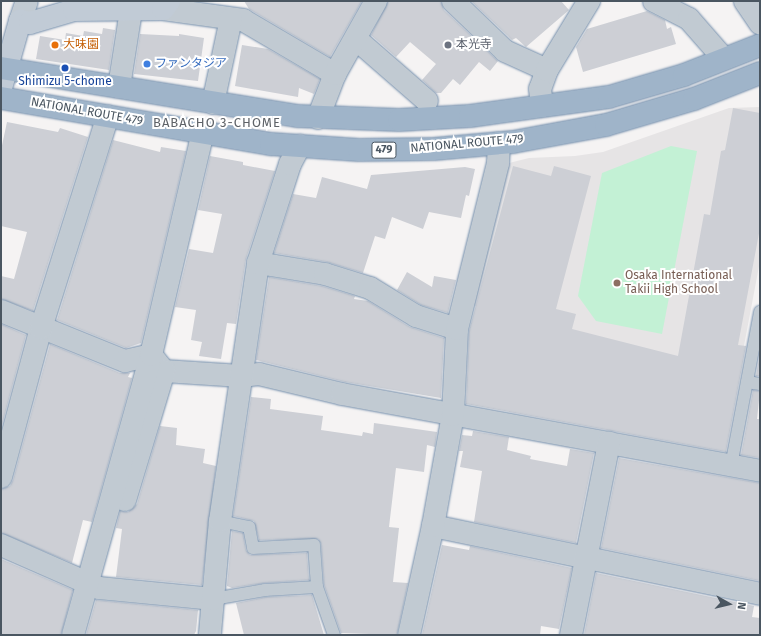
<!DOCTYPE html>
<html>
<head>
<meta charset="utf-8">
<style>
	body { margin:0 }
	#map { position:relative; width:761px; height:636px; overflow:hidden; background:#f5f3f3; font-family:"Fira Sans","Noto Sans JP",sans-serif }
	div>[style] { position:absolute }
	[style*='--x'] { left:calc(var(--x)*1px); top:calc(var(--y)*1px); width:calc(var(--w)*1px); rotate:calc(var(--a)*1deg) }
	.education>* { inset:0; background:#e6e4e5 }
	.green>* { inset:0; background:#c3f1d5 }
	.building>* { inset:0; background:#cdcfd5 }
	.roads { filter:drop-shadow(0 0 1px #7690ad) drop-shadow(0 0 1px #7690ad) }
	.service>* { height:12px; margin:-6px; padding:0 6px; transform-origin:6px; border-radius:6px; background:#c1cad2 }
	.minor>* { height:22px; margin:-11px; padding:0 11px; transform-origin:11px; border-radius:11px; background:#c1cad2 }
	.secondary>* { height:22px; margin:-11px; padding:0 11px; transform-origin:11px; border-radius:11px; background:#c1cbd6 }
	.trunk>* { height:22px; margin:-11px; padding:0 11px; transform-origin:11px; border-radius:11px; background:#9fb4c9 }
	.dots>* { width:11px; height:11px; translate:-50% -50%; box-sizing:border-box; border:2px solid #fff; border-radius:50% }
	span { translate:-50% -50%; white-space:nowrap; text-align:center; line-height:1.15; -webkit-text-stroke:4px #fff; paint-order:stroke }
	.shield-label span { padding:1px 3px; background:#fff; border:1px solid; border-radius:3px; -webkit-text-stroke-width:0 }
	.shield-label { font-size:11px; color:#4a5661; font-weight:700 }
	.food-label { font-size:12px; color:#c56008 }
	.left { translate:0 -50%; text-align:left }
	.worship-label { font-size:12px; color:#5b616d }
	.shop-label { font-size:12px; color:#366cbe }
	.transit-label { font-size:12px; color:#164399 }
	.street-label { font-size:12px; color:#4a5661 }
	.education-label { font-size:12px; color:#785e54 }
	.neighbourhood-label { font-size:13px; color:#5f6368; letter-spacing:1px }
	.frame { position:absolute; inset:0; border:2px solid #4a5661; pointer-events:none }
	.north { position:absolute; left:709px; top:584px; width:40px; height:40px; -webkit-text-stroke:3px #fff; paint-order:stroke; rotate:98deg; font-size:11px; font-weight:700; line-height:16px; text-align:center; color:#4a5661 }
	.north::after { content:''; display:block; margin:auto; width:14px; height:18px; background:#4a5661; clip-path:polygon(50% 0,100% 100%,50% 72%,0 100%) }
</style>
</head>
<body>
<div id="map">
	<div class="education">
		<i style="clip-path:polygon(760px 107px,760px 261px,730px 420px,528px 323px,473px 305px,505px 164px,529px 158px,575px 156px,603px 152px,729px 108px)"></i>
	</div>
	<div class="green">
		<i style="clip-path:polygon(671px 146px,697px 151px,662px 334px,596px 321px,578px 296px,602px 173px)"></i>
	</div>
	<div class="building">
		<i style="clip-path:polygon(244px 1px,362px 1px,330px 57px,249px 9px)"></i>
		<i style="clip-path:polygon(388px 1px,441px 1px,444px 10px,498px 61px,490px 71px,479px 62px,460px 85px,453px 79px,441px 93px,436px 93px,422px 80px,436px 64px,410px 42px,396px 57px,371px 35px)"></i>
		<i style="clip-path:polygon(471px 1px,561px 1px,569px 10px,526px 47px,516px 38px,512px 40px)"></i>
		<i style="clip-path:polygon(647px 11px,665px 20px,667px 29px,671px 27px,676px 44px,583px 72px,576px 47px,587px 29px)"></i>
		<i style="clip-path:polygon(103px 28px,115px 30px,109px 70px,36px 59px,40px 36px,65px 40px,66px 33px,83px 36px,84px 31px,102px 34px)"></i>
		<i style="clip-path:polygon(140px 34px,179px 36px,179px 34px,204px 38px,198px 81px,134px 74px)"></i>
		<i style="clip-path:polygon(242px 45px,268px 49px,320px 79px,314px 94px,299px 88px,298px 97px,235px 86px)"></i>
		<i style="clip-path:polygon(733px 108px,760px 113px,760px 228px,738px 345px,746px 346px,726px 452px,466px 404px,469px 331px,513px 166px,551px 176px,554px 166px,591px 176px,556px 309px,576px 314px,572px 329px,678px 356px,704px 214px,710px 215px,721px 151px,725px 150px)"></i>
		<i style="clip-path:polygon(7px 122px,58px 132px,60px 128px,88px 137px,33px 311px,1px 299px,1px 276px,14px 279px,27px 232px,1px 226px,1px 150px)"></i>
		<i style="clip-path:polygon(113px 140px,160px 152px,161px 147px,186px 151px,141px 343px,126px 348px,57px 320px)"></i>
		<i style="clip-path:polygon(210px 156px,243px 162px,243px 165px,275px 171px,246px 259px,236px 324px,227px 323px,221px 359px,199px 356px,202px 342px,191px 340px,196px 310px,175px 307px,189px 249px,213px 253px,222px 214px,198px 210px)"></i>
		<i style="clip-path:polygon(465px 167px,475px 169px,469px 196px,466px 195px,461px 218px,429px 212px,423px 229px,392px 217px,385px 239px,375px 236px,363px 273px,327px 262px,274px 253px,293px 194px,316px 198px,322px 177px,367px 189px,371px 175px)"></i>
		<i style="clip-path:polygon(407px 272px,432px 287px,434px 276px,456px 280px,448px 313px,421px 305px,397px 290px)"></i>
		<i style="clip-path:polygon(269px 277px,322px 286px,355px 296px,354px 299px,368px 301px,410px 327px,444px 338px,441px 398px,345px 382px,256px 360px)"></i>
		<i style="clip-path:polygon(1px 324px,26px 335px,1px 429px)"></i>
		<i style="clip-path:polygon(50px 344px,120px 373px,130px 373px,128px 377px,132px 378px,92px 522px,83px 520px,72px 563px,1px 533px,1px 489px,10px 486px,13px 480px)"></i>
		<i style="clip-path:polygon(760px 353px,760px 376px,756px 376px)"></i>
		<i style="clip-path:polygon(753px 390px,760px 391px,757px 419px,760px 419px,760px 458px,741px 455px)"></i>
		<i style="clip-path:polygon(251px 397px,271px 399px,270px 409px,323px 416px,321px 430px,362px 436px,363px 432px,373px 434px,374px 423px,437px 432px,435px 447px,427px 445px,424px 472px,396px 468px,389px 527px,399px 528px,393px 582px,408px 583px,397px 635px,341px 633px,324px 585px,321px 544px,318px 539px,259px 540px,254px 521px,233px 516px)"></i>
		<i style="clip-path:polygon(160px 426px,177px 428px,176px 445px,205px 449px,203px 463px,216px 466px,202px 585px,116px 577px,122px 529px,116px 528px,120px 511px,128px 512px,137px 504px)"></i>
		<i style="clip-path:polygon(473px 431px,509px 437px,507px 450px,531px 456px,530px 459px,567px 466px,570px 449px,594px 453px,576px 543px,474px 522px,482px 471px,460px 467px,463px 451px,459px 451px,462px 435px,472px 436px)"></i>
		<i style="clip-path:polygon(619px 458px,760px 483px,760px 581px,601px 548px)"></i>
		<i style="clip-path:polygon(232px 531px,243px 533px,246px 550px,250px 555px,307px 553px,309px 580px,265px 583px,232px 588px,227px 586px)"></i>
		<i style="clip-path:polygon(442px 545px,469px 550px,470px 546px,572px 568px,559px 629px,541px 626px,540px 635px,422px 635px)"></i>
		<i style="clip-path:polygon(1px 559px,73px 590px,61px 635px,1px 635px)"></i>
		<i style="clip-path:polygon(596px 573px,754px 606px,752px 617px,760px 618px,760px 635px,584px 635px)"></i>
		<i style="clip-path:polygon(312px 595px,324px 635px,244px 635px,236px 603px,266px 597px)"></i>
		<i style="clip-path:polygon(96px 600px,198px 610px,196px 631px,194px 635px,86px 635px)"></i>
	</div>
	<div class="roads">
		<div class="service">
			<i style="--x:747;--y:382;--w:13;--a:9"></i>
			<i style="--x:731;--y:466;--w:157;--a:-79.3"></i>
			<i style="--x:220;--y:521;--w:30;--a:12"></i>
			<i style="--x:249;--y:527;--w:21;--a:79"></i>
			<i style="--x:253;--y:548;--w:61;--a:-2.8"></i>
			<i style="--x:314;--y:545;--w:42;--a:85.9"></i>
			<i style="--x:213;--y:599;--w:53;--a:-9.8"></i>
			<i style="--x:265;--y:590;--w:52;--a:-3.3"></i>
			<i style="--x:317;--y:587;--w:51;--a:70.5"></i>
		</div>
		<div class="minor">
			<i style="--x:453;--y:1;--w:72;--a:43.9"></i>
			<i style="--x:505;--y:51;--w:46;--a:24.3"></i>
			<i style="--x:547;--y:70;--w:20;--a:110"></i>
			<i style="--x:540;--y:89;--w:17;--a:83"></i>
			<i style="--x:654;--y:1;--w:39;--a:27"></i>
			<i style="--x:689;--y:19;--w:53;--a:48.8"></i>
			<i style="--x:745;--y:1;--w:27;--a:56"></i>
			<i style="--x:163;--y:9;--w:81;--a:7.8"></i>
			<i style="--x:243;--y:20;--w:107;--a:30.4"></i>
			<i style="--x:20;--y:21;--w:21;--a:-71"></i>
			<i style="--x:356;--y:39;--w:94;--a:41.1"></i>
			<i style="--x:547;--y:70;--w:81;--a:-58.7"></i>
			<i style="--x:119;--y:87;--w:78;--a:-81.1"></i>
			<i style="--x:213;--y:103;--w:86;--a:-77.9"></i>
			<i style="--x:318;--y:118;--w:47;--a:-68.9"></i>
			<i style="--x:335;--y:74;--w:84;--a:-60.7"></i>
			<i style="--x:258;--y:263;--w:68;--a:9.3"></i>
			<i style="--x:325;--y:274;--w:47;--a:17.3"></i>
			<i style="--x:370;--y:288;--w:54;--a:31.3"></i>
			<i style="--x:416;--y:316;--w:43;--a:17.6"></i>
			<i style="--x:1;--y:311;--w:134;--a:22"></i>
			<i style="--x:125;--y:361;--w:27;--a:-13"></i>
			<i style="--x:151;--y:355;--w:21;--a:51"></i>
			<i style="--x:164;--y:371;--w:77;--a:3.7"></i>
			<i style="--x:241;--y:376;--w:18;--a:-6"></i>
			<i style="--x:259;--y:374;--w:85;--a:13.5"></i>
			<i style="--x:342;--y:394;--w:425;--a:10.4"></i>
			<i style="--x:1;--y:477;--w:154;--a:-75"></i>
			<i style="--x:41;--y:328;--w:222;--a:-72.5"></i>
			<i style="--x:125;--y:500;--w:135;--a:-73.2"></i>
			<i style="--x:433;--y:526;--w:334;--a:11.7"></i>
			<i style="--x:1;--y:545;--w:107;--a:23.7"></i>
			<i style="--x:99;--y:588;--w:115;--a:5.5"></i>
			<i style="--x:213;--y:599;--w:36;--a:95"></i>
			<i style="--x:213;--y:599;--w:78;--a:-84.9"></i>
			<i style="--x:220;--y:521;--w:261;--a:-81.6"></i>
			<i style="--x:258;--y:263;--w:104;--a:-72.1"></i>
			<i style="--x:290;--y:164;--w:21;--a:-62"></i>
			<i style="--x:73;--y:635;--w:291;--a:-74.4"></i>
			<i style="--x:151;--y:355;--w:229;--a:-76.9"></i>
			<i style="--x:409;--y:635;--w:112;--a:-77.6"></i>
			<i style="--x:433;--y:526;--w:113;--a:-79.8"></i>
			<i style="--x:453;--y:415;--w:86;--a:-87.3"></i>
			<i style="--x:457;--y:329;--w:171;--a:-76.1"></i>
			<i style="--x:498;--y:163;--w:20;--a:-87"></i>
			<i style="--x:571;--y:635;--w:196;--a:-78.8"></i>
		</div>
		<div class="secondary">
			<i style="--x:1;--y:88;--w:70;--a:-74.2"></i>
			<i style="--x:20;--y:21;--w:10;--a:11"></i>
			<i style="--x:30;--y:23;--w:46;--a:-16.5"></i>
			<i style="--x:74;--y:10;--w:89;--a:-0.6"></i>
			<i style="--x:163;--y:9;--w:10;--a:-53"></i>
		</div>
		<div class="trunk">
			<i style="--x:1;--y:68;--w:301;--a:9.2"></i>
			<i style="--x:298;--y:116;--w:101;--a:2.3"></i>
			<i style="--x:399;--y:120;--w:71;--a:-3.2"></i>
			<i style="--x:470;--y:116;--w:140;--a:-7.8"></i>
			<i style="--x:609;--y:97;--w:78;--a:-16.3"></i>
			<i style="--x:684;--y:75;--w:82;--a:-21.5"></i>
			<i style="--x:1;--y:98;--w:274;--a:9.7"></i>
			<i style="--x:271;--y:144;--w:88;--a:3.9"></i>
			<i style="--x:359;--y:150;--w:75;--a:-0.8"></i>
			<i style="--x:434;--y:149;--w:79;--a:-5.1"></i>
			<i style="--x:513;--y:142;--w:95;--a:-10.4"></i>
			<i style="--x:606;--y:125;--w:92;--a:-16.5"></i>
			<i style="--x:694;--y:99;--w:71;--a:-21.5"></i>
		</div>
	</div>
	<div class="dots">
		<i style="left:55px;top:45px;background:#e8710a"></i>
		<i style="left:448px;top:45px;background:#6b7280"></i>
		<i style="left:147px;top:64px;background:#3f7fe0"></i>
		<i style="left:65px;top:68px;background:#1a4fb4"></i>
		<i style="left:617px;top:283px;background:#8d6e63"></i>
	</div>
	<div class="shield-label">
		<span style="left:384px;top:150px">479</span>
	</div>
	<div class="food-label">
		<span class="left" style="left:63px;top:45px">大味園</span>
	</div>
	<div class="worship-label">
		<span class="left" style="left:456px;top:45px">本光寺</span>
	</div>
	<div class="shop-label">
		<span class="left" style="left:155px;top:64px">ファンタジア</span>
	</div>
	<div class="transit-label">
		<span style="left:65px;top:82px">Shimizu 5-chome</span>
	</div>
	<div class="street-label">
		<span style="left:87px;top:112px;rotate:10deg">NATIONAL ROUTE 479</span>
		<span style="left:467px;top:144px;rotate:-5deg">NATIONAL ROUTE 479</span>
	</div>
	<div class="education-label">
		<span class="left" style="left:625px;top:283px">Osaka International<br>Takii High School</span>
	</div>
	<div class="neighbourhood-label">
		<span style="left:217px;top:123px">BABACHO 3-CHOME</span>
	</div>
	<div class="frame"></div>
	<div class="north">N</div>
</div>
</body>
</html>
